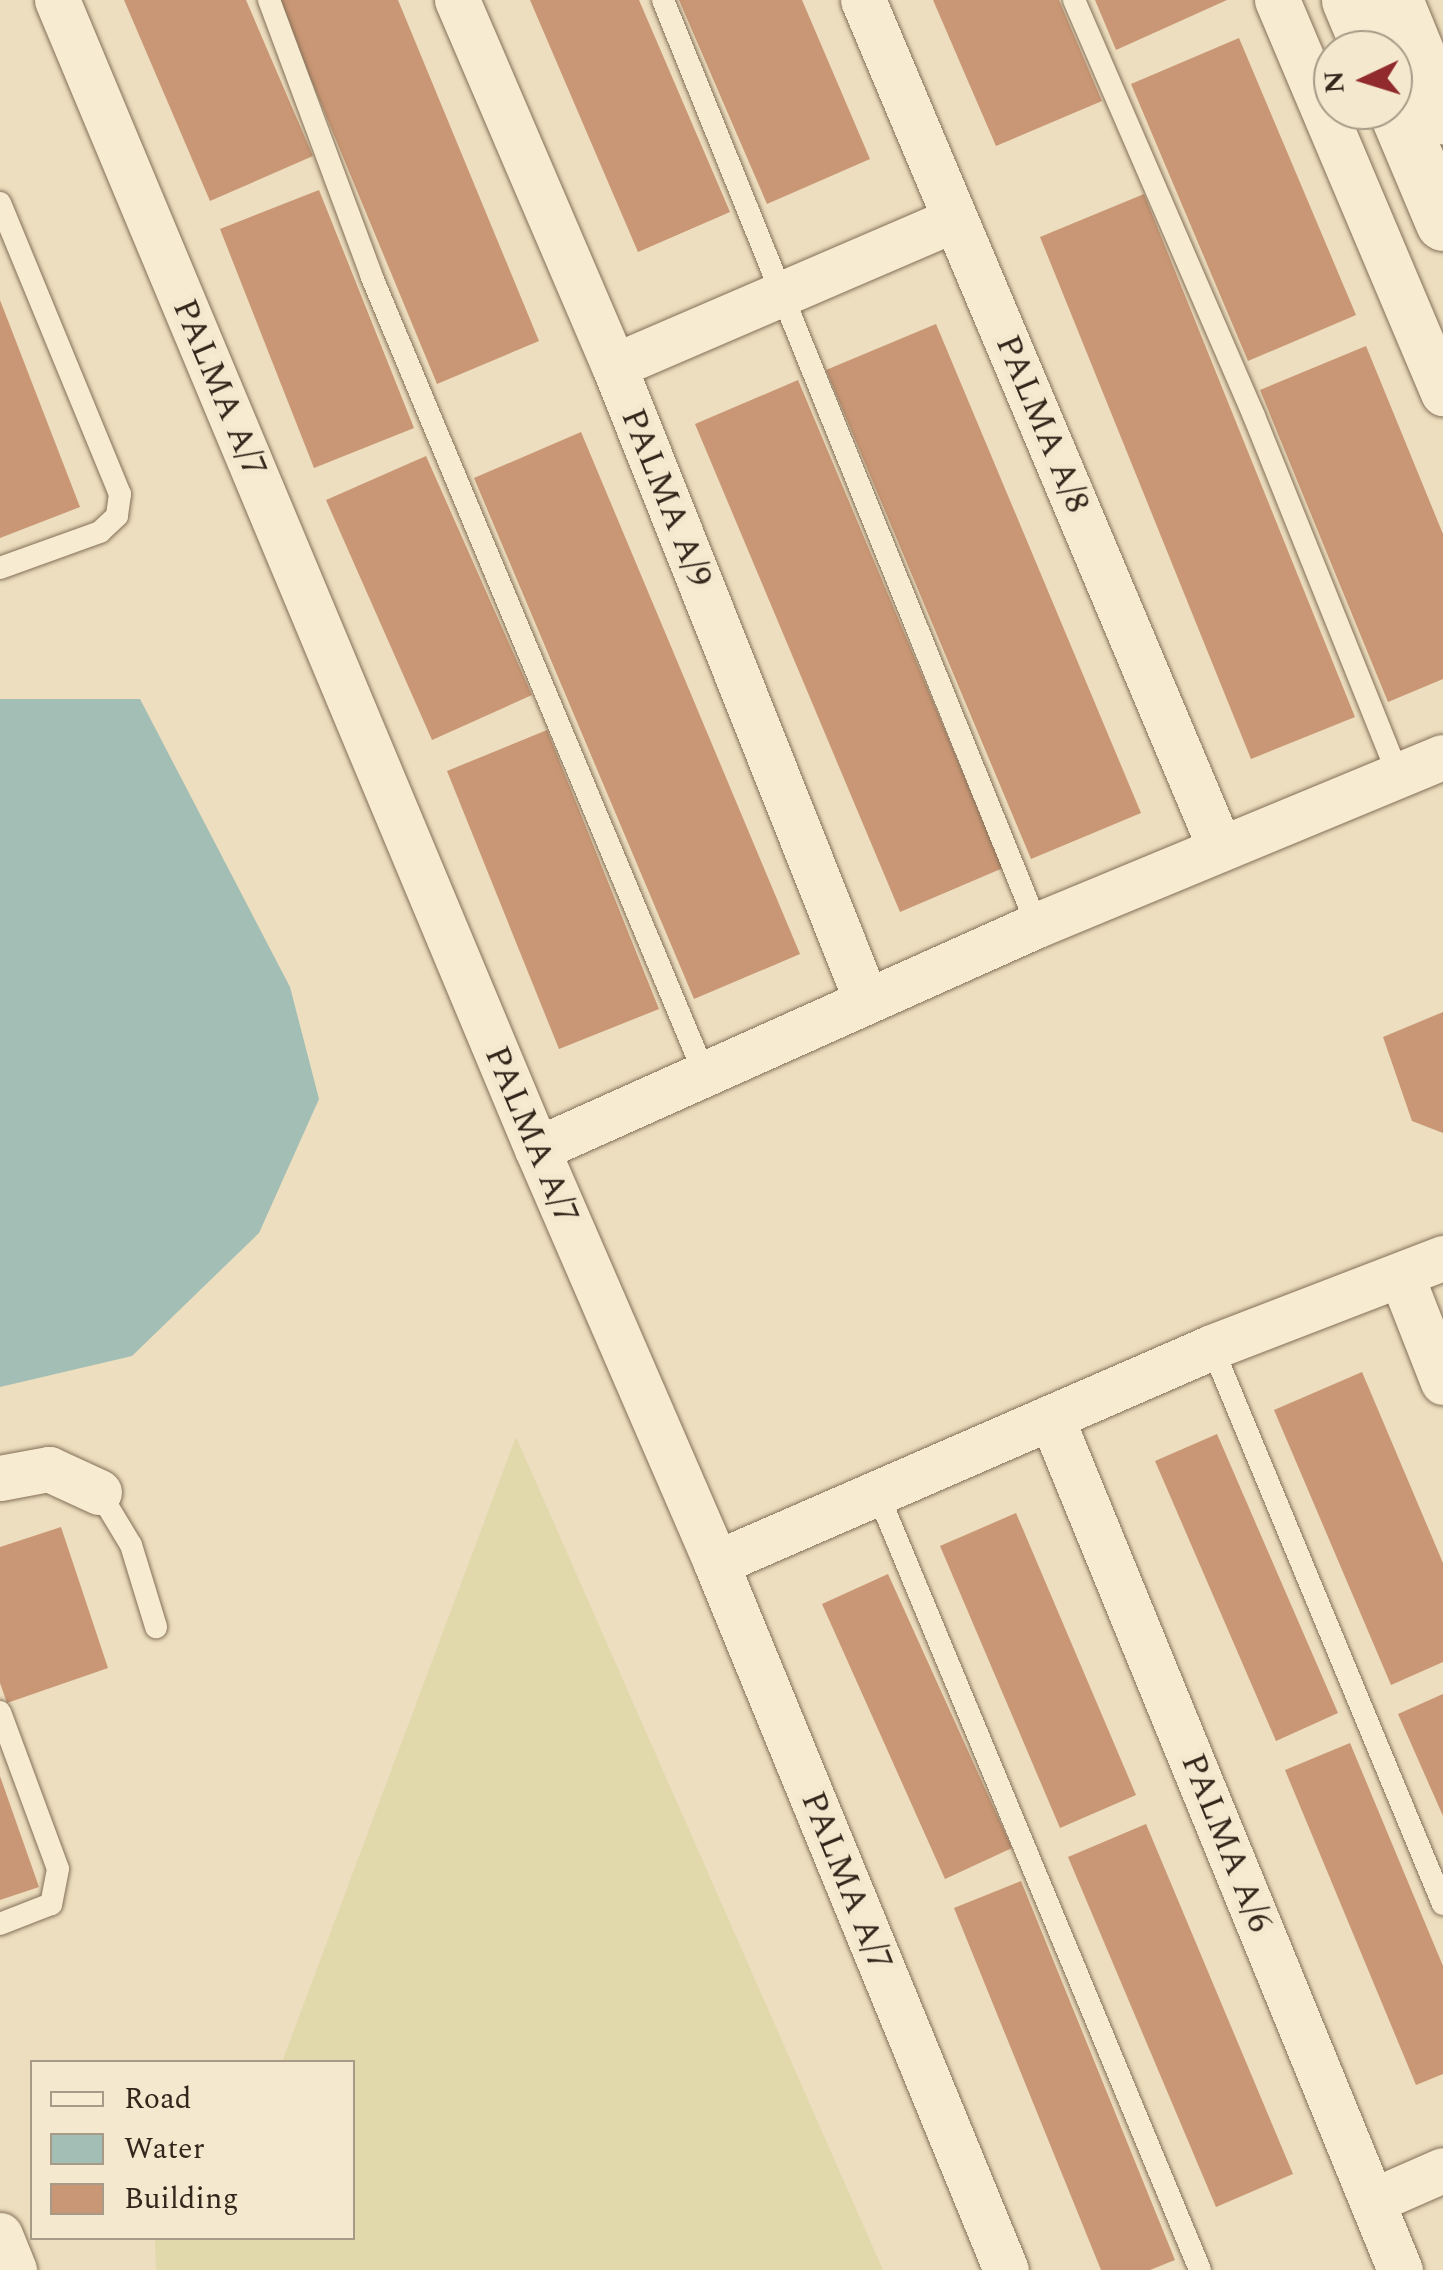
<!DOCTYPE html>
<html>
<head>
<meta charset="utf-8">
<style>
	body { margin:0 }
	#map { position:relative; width:1443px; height:2270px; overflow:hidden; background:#ecdebe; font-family:Spectral,serif }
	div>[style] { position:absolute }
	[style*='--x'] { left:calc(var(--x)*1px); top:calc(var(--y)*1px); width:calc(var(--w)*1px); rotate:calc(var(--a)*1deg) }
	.farmland>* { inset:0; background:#e1d8ac }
	.water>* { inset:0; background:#a2beb5 }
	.building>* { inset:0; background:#c99775 }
	.roads { filter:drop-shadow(0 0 2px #846f58) drop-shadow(0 0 2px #846f58) }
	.service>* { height:22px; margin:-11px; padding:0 11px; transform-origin:11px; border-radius:11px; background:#f7ebd1 }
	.minor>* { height:45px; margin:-22.5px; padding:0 22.5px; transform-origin:22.5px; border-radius:22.5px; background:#f7ebd1 }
	.tertiary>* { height:55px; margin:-27.5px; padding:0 27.5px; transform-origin:27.5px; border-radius:27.5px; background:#f7ebd1 }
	span { translate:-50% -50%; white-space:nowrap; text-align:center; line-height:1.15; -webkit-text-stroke:10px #f4e8ce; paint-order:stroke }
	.street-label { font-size:35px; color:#33271c }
	.legend { position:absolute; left:30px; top:2060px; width:325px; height:180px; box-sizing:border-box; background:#f4e8ce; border:2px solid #a79b87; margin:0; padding:12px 18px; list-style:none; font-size:30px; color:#33271c }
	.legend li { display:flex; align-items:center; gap:20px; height:50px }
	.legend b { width:50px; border:2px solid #a79b87 }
	.north { position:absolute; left:1313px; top:30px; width:100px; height:100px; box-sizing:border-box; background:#f4e8ce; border:2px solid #a79b87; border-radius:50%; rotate:266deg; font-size:28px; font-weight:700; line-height:40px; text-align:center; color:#33271c }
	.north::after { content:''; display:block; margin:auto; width:35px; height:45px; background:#912a2c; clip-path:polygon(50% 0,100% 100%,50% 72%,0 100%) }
</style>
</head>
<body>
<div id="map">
	<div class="farmland">
		<i style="clip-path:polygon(516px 1437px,883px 2270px,156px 2270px,155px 2238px,352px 2238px,352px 2062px,282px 2062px)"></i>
	</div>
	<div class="water">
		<i style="clip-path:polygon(0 699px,140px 699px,290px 987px,319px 1099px,259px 1233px,132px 1356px,0 1387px)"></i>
	</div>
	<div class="building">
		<i style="clip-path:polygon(124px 0,246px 0,313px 156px,210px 201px)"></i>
		<i style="clip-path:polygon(278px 0,398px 0,539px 341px,437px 384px)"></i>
		<i style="clip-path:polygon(530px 0,639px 0,730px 212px,638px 252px)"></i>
		<i style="clip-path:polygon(679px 0,802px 0,870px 159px,767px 204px)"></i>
		<i style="clip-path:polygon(933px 0,1059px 0,1102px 101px,996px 146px)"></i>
		<i style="clip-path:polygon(1095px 0,1227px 0,1116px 50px)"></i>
		<i style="clip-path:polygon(1239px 38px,1356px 315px,1248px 361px,1131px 84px)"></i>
		<i style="clip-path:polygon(319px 190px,414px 428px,314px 468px,220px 229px)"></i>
		<i style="clip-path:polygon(1144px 194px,1355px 717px,1251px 759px,1040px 237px)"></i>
		<i style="clip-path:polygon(0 300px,80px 507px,0 538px)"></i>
		<i style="clip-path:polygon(936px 324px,1141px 813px,1031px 859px,826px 370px)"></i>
		<i style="clip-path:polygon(1366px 346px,1443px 534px,1443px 679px,1388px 702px,1260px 390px)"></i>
		<i style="clip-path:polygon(798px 380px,1003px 868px,900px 912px,695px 424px)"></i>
		<i style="clip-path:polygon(581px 432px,800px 954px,694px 999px,474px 478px)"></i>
		<i style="clip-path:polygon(426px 456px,532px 695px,432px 740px,326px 500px)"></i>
		<i style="clip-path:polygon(547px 730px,659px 1009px,559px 1049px,447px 771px)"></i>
		<i style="clip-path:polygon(1443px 1012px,1443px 1133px,1412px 1121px,1383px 1037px)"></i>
		<i style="clip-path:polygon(1362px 1372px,1443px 1563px,1443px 1662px,1391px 1685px,1274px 1410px)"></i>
		<i style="clip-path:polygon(1217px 1434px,1338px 1713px,1276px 1741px,1155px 1461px)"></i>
		<i style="clip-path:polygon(1016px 1513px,1136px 1795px,1060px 1828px,940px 1546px)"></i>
		<i style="clip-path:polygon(61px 1527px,108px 1668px,7px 1703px,0 1683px,0 1547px)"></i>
		<i style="clip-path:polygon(888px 1574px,1012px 1848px,945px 1879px,822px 1604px)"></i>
		<i style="clip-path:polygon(1443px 1694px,1443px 1816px,1398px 1714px)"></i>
		<i style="clip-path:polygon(1350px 1743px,1443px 1966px,1443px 2074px,1416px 2085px,1285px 1770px)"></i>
		<i style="clip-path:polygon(0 1776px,39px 1887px,0 1900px)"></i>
		<i style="clip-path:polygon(1146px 1824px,1293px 2174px,1216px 2207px,1068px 1857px)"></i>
		<i style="clip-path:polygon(1021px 1881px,1175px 2260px,1150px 2270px,1101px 2270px,954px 1908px)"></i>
	</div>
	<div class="roads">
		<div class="service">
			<i style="--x:269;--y:0;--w:293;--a:69.6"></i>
			<i style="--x:371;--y:275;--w:867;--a:67.34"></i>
			<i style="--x:663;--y:0;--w:998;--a:67.99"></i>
			<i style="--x:1074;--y:0;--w:453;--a:66.6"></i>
			<i style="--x:1254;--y:416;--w:387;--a:68.1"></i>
			<i style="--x:0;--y:203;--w:315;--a:67.6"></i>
			<i style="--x:120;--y:494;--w:22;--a:98"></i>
			<i style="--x:117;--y:516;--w:23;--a:137"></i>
			<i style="--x:100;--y:532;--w:106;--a:160.2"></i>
			<i style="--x:1212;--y:1347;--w:603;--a:67.48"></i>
			<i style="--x:99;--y:1492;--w:62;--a:58.9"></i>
			<i style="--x:131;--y:1545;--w:86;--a:73"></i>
			<i style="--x:877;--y:1492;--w:842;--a:67.45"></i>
			<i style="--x:0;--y:1712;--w:167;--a:69.7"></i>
			<i style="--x:58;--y:1869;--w:36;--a:101"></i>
			<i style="--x:51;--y:1904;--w:55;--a:158.6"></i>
		</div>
		<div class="minor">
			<i style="--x:57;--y:0;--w:1245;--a:67.33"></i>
			<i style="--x:537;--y:1149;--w:451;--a:66.6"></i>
			<i style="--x:716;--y:1563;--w:764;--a:67.7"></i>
			<i style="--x:457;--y:0;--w:398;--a:66.8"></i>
			<i style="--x:614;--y:366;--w:682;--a:68.32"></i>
			<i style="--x:863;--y:0;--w:920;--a:67.17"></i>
			<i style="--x:1277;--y:0;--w:427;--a:67.1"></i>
			<i style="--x:614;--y:366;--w:371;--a:-23.3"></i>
			<i style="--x:537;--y:1149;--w:548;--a:-24.13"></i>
			<i style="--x:1037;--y:925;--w:439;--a:-22.5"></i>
			<i style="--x:1401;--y:1275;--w:115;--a:68.6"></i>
			<i style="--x:1051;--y:1417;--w:922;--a:67.75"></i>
			<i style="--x:0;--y:1478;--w:50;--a:-10.4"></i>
			<i style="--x:49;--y:1469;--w:55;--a:24.7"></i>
			<i style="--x:716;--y:1563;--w:541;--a:-23.53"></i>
			<i style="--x:1212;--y:1347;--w:248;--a:-21.1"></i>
			<i style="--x:1372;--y:2201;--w:77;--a:-23.6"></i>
			<i style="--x:0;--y:2235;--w:38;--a:68"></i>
		</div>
		<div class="tertiary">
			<i style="--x:1349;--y:0;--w:54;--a:67.2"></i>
			<i style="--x:1395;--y:0;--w:126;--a:67.7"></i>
			<i style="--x:1393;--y:104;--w:129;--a:67.2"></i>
		</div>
	</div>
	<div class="street-label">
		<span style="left:219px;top:388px;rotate:67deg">PALMA A/7</span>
		<span style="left:1042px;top:424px;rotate:67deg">PALMA A/8</span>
		<span style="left:666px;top:498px;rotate:68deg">PALMA A/9</span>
		<span style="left:531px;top:1135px;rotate:67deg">PALMA A/7</span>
		<span style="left:1226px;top:1843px;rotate:68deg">PALMA A/6</span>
		<span style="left:846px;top:1881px;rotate:68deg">PALMA A/7</span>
	</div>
	<ul class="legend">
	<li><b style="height:12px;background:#f7ebd1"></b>Road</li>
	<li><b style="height:28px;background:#a2beb5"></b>Water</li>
	<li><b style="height:28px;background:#c99775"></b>Building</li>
	</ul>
	<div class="north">N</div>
</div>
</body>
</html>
